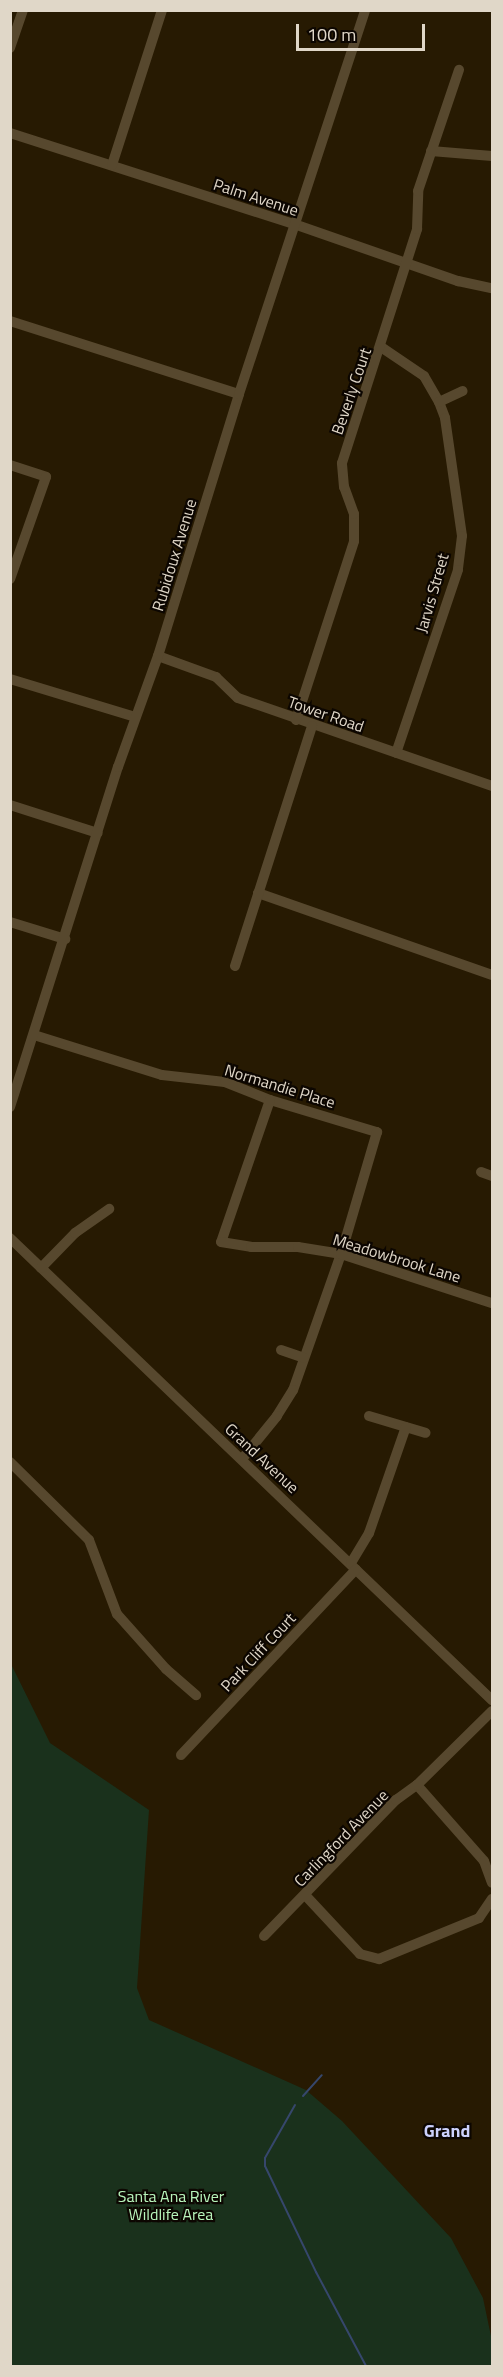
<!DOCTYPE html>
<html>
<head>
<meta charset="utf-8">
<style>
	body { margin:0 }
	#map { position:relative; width:503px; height:2377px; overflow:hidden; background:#271a02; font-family:"Titillium Web",sans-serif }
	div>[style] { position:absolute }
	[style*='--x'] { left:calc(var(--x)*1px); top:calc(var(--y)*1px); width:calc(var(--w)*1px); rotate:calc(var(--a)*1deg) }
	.green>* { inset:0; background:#1a311c }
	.stream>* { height:2px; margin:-1px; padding:0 1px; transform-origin:1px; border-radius:1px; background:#36476c }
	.minor>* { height:10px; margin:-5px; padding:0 5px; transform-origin:5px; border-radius:5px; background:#57482e }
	span { translate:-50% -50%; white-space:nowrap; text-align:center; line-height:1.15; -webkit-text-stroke:4.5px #0c0601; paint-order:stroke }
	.street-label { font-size:16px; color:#e0d7c8 }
	.park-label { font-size:16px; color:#b8f4bb }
	.neighbourhood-label { font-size:18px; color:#ccd1fc; font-weight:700 }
	.frame { position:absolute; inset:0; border:12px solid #e0d7c8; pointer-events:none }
	.scale { position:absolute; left:296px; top:24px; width:129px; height:27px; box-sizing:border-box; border:3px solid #e0d7c8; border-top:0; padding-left:8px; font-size:18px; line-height:21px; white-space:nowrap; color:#e0d7c8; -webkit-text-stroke:4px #0c0601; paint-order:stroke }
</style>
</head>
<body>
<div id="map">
	<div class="green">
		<i style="clip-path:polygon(11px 1664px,50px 1743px,149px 1810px,137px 1988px,149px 2020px,306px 2090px,342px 2121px,451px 2238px,483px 2298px,492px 2341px,492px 2366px,11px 2366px)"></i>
	</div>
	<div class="stream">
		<i style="--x:303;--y:2096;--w:28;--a:-48"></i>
		<i style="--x:295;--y:2105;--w:61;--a:119.5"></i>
		<i style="--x:265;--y:2158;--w:8;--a:90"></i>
		<i style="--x:265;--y:2166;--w:118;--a:64.3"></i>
		<i style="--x:316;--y:2272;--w:106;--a:62"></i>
	</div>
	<div class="minor">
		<i style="--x:10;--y:48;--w:40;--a:-71.1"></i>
		<i style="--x:10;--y:133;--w:298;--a:17.8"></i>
		<i style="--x:294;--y:224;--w:174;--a:19.2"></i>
		<i style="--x:458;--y:281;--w:35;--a:12"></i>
		<i style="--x:431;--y:151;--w:61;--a:4.7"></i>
		<i style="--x:112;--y:165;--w:163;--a:-72.1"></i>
		<i style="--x:10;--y:321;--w:240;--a:17.7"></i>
		<i style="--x:381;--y:347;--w:52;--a:34"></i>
		<i style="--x:424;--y:376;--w:30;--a:60"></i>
		<i style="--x:439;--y:402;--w:17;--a:69"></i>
		<i style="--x:445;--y:418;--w:119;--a:81.8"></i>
		<i style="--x:462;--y:536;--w:34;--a:97"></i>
		<i style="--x:458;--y:570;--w:193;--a:108.7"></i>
		<i style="--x:439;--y:402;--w:26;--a:-25"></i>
		<i style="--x:10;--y:465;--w:38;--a:18"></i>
		<i style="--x:46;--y:477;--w:108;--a:109.4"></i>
		<i style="--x:158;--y:656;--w:62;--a:19.9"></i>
		<i style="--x:216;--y:677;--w:30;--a:44"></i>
		<i style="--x:238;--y:698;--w:269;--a:19.1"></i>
		<i style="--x:10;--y:679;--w:131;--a:16.9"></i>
		<i style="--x:296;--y:720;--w:188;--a:-72"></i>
		<i style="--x:354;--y:541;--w:27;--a:-90"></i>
		<i style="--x:354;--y:514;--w:29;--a:-110"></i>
		<i style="--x:344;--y:487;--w:24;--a:-95"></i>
		<i style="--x:342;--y:463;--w:246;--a:-72.2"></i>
		<i style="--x:417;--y:229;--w:38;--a:-88"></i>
		<i style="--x:418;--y:191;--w:128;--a:-71.3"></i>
		<i style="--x:10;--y:805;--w:92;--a:17.7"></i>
		<i style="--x:258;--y:893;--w:248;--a:19.3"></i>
		<i style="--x:10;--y:922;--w:58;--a:17.2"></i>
		<i style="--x:235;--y:966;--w:252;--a:-72.2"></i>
		<i style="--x:34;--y:1035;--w:134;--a:17.4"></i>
		<i style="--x:162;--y:1075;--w:63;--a:6.3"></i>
		<i style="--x:225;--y:1082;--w:48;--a:21.8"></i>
		<i style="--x:270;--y:1100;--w:112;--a:16.7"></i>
		<i style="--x:377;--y:1132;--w:127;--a:106.4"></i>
		<i style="--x:341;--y:1254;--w:144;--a:109.4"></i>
		<i style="--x:293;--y:1390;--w:31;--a:122"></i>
		<i style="--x:277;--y:1416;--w:55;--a:129.1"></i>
		<i style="--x:270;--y:1100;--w:150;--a:109"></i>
		<i style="--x:221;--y:1242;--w:30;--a:9"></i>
		<i style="--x:251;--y:1247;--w:47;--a:0"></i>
		<i style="--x:298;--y:1247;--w:44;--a:9.2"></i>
		<i style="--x:341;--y:1254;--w:159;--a:18"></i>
		<i style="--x:10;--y:1107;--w:357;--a:-72.4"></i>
		<i style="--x:118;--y:767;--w:118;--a:-70.2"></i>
		<i style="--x:158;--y:656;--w:274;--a:-72.8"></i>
		<i style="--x:239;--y:394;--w:404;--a:-71.8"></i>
		<i style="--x:481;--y:1172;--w:12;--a:20"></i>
		<i style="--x:10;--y:1238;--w:668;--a:43.79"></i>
		<i style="--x:41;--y:1268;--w:49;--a:-45.8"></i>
		<i style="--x:75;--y:1233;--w:42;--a:-35.2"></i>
		<i style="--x:281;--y:1350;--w:24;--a:19"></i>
		<i style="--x:369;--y:1416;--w:59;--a:16.6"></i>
		<i style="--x:10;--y:1462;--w:111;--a:44.6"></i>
		<i style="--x:89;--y:1540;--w:79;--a:69.3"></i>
		<i style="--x:117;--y:1614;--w:74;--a:48.3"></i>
		<i style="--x:166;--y:1669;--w:40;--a:41"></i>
		<i style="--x:351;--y:1563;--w:35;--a:-59"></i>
		<i style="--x:369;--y:1533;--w:112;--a:-70.8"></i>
		<i style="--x:181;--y:1755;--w:255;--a:-46.7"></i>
		<i style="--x:417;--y:1785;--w:101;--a:48.6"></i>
		<i style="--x:484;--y:1861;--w:23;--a:70"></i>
		<i style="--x:306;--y:1896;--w:79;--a:47"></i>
		<i style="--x:360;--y:1954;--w:20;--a:15"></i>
		<i style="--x:379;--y:1959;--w:108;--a:-22.3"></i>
		<i style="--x:479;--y:1918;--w:23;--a:-56"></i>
		<i style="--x:264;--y:1936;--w:190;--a:-45.9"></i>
		<i style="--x:396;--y:1800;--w:26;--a:-36"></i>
		<i style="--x:417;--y:1785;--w:105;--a:-44.6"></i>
	</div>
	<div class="street-label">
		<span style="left:256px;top:197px;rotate:18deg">Palm Avenue</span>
		<span style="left:351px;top:391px;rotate:-71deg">Beverly Court</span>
		<span style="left:174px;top:555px;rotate:-73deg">Rubidoux Avenue</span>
		<span style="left:432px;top:593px;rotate:-74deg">Jarvis Street</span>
		<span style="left:326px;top:714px;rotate:19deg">Tower Road</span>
		<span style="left:280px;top:1086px;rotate:17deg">Normandie Place</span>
		<span style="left:397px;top:1258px;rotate:17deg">Meadowbrook Lane</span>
		<span style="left:262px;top:1458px;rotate:43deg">Grand Avenue</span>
		<span style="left:258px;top:1652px;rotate:-47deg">Park Cliff Court</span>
		<span style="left:341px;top:1838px;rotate:-46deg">Carlingford Avenue</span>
	</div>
	<div class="park-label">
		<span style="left:171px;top:2205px">Santa Ana River<br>Wildlife Area</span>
	</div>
	<div class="neighbourhood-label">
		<span style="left:447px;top:2131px">Grand</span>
	</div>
	<div class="frame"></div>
	<div class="scale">100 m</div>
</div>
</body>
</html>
